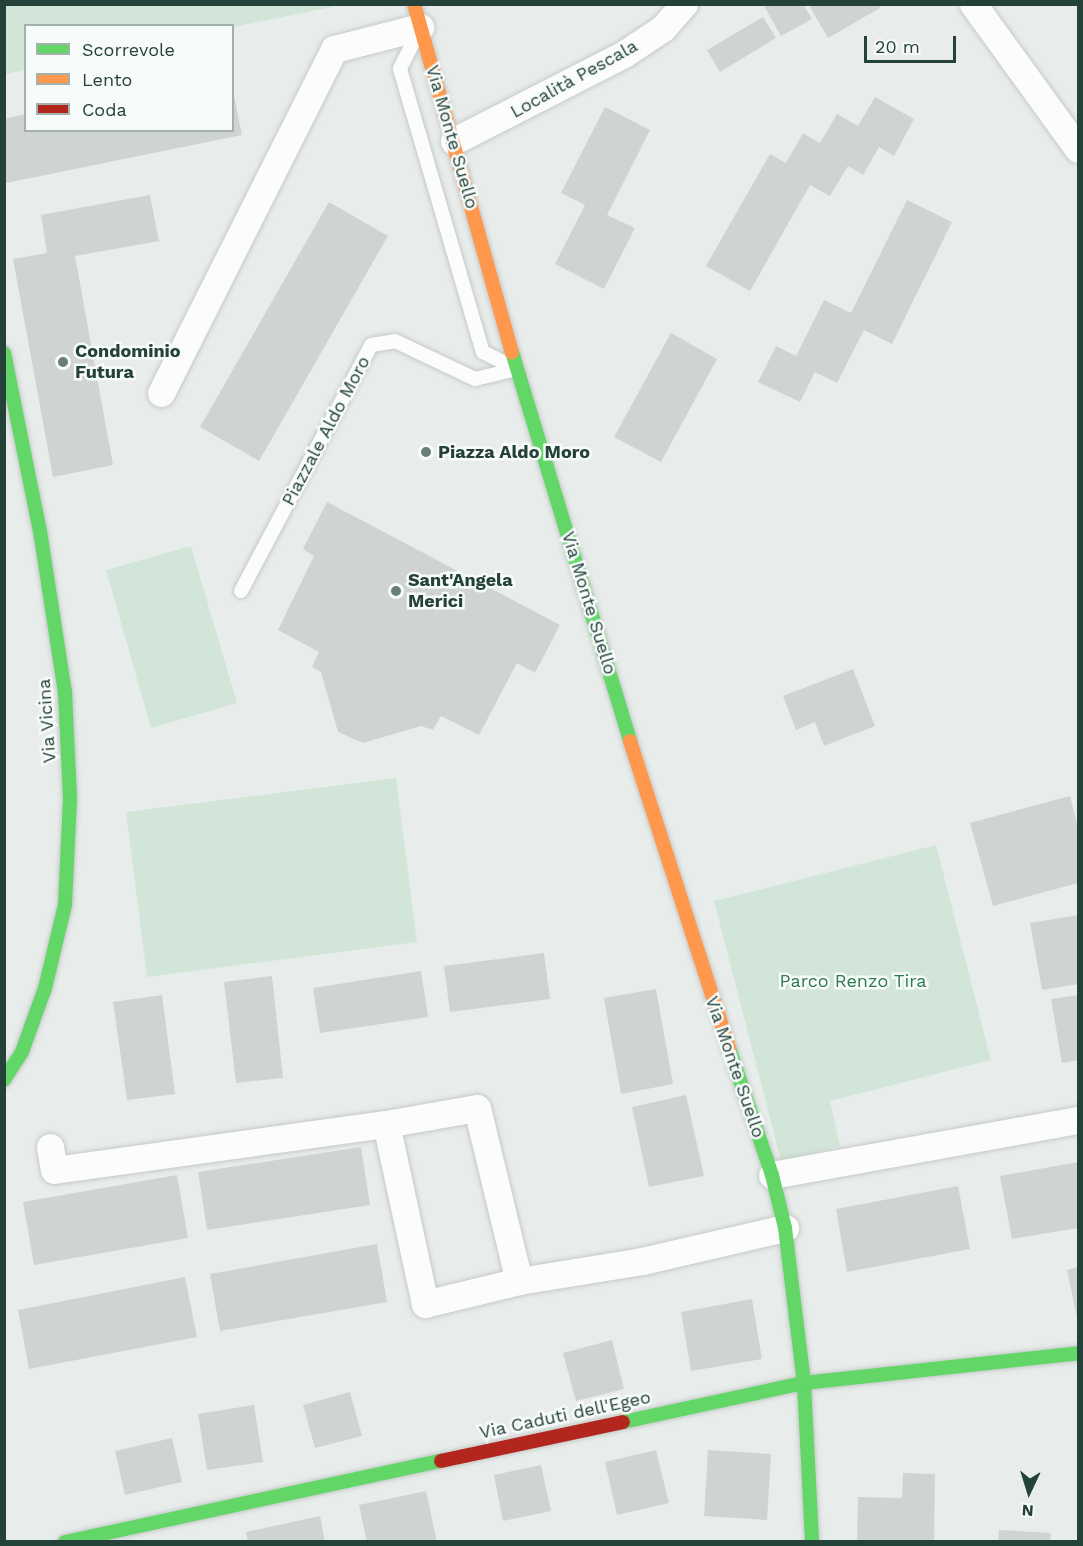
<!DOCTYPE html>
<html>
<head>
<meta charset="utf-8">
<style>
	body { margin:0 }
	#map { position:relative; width:1083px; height:1546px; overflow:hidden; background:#e8edeb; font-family:"Work Sans",sans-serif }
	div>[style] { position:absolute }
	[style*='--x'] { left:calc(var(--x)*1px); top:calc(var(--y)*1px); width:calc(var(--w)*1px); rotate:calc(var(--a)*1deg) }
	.green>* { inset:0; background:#d1e6d8 }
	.building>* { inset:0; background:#cfd4d2 }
	.roads { filter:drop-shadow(0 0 2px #c5cac8) drop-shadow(0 0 2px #c5cac8) }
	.lane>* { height:14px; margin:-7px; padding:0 7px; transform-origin:7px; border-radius:7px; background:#fcfcfc }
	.street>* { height:27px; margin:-13.5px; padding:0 13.5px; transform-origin:13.5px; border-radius:13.5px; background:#fcfcfc }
	.fast>* { height:14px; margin:-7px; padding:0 7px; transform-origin:7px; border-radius:7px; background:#63d668 }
	.slow>* { height:14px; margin:-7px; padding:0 7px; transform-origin:7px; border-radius:7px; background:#ff974d }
	.jam>* { height:14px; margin:-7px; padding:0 7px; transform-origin:7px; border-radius:7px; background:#b3261e }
	.dots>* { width:16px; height:16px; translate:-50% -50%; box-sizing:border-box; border:3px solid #f7fbf9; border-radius:50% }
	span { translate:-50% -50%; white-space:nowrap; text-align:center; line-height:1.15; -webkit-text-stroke:5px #f7fbf9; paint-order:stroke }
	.street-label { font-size:18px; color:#24423a }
	.poi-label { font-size:18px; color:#24423a; font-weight:700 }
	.left { translate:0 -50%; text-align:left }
	.park-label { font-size:18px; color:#2d7a4b }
	.frame { position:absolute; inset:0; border:6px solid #24423a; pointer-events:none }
	.legend { position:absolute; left:24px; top:24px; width:210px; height:108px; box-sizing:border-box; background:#f7fbf9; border:2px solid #a3b1ad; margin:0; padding:8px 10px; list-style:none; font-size:18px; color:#24423a }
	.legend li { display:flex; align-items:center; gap:12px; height:30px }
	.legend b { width:30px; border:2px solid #a3b1ad }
	.north { position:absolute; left:999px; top:1462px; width:60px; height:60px; -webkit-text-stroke:4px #f7fbf9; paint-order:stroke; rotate:184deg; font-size:16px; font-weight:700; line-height:24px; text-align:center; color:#24423a }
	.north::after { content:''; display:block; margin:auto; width:21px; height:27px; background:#24423a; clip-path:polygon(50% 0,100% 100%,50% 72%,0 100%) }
	.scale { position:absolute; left:864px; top:36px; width:92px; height:27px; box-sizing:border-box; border:3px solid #24423a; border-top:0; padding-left:8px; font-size:18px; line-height:21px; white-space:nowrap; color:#24423a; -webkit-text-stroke:4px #f7fbf9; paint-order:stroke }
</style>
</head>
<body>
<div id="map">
	<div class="green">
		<i style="clip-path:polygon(5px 4px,340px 4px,341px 5px,233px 27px,26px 26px,25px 70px,5px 74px)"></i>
		<i style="clip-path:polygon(191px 546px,237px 703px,151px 728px,106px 570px)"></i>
		<i style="clip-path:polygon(396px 778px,417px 942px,147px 977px,126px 812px)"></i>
		<i style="clip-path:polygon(936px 845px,991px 1060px,830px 1101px,840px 1146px,781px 1161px,714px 901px)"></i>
	</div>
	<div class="building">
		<i style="clip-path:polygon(763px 4px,803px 4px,812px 19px,781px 36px)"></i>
		<i style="clip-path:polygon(814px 4px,878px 4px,880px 8px,828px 38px,810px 7px)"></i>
		<i style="clip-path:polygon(763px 17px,776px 38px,720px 72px,707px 50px)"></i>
		<i style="clip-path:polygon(234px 95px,242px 135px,6px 183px,4px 119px,26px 114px,26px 130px,232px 130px)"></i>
		<i style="clip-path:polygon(875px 97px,914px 119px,894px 156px,879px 147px,863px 175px,848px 166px,830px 196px,810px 185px,750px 291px,706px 266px,770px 154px,786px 163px,803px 133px,820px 143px,837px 114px,858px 126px)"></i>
		<i style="clip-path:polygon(605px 107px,650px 130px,607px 215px,635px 228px,604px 289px,555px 264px,585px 205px,561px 193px)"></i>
		<i style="clip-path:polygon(150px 195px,159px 241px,75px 256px,113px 465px,53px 477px,13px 259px,47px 253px,41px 215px)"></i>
		<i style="clip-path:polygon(907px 200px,952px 222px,892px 344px,864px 330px,837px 383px,815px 372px,800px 402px,758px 382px,776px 346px,796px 356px,824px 300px,851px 313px)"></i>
		<i style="clip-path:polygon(329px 202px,388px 236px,259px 461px,200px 427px)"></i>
		<i style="clip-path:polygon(671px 333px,717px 359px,661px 462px,614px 437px)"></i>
		<i style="clip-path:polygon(327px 502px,560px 625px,535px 673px,517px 663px,479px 735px,441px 716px,433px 730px,421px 726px,363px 743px,338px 732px,321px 672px,312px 667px,319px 652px,278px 630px,314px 556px,303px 549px)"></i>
		<i style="clip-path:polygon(853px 669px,875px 726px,824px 746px,815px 722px,796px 730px,783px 696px)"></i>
		<i style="clip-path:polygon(1070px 796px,1078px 828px,1078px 883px,993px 906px,970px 823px)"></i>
		<i style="clip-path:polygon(1078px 915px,1078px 984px,1042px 990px,1030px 923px)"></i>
		<i style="clip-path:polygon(544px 953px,550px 999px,450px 1012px,444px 966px)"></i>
		<i style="clip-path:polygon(421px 971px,428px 1017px,320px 1033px,313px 988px)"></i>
		<i style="clip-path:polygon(272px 976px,283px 1078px,236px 1083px,224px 982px)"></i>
		<i style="clip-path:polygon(656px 989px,673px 1084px,621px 1094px,604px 998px)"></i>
		<i style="clip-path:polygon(162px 995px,175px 1094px,127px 1100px,113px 1002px)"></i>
		<i style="clip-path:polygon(1078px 995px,1078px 1060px,1062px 1063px,1051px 999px)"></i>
		<i style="clip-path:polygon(686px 1095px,704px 1176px,649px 1187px,632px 1107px)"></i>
		<i style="clip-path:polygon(361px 1147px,370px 1205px,207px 1230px,198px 1172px)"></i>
		<i style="clip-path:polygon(1078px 1162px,1078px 1228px,1012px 1239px,1000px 1176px)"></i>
		<i style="clip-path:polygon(177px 1175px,188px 1238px,34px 1265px,23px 1202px)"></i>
		<i style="clip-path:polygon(958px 1186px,970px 1249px,847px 1272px,836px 1209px)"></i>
		<i style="clip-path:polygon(377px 1244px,387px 1302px,220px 1331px,210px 1274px)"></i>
		<i style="clip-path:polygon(1078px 1267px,1078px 1318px,1077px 1318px,1067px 1270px)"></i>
		<i style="clip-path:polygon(185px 1277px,197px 1337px,29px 1369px,18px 1310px)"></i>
		<i style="clip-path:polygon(752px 1299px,762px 1359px,691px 1371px,681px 1312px)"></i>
		<i style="clip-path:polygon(612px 1340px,624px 1389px,576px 1401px,563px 1353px)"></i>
		<i style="clip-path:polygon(350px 1392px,362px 1436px,315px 1448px,303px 1405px)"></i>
		<i style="clip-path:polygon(254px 1405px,263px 1462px,207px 1470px,198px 1414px)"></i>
		<i style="clip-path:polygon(172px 1438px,182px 1482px,125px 1495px,115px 1451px)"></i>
		<i style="clip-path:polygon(656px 1450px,669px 1503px,617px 1515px,605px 1462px)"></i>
		<i style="clip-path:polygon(708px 1450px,771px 1454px,767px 1520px,704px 1516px)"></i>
		<i style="clip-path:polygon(541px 1465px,551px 1511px,503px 1521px,494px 1475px)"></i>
		<i style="clip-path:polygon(903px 1473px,935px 1474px,934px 1542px,857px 1542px,858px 1497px,902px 1498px)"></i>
		<i style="clip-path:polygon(426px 1491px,437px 1542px,367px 1542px,359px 1505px)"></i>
		<i style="clip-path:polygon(320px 1516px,325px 1542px,248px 1542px,246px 1532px)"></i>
		<i style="clip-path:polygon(999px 1530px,1051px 1533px,1050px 1542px,998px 1542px)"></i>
	</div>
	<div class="roads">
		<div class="lane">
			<i style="--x:417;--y:35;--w:38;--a:117"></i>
			<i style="--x:400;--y:69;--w:295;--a:73.7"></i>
			<i style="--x:483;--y:352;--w:31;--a:27"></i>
			<i style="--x:241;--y:591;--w:278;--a:-62.1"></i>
			<i style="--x:371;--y:345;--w:24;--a:-9"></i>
			<i style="--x:395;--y:341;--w:89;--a:25.4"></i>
			<i style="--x:475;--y:379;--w:43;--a:-13.4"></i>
		</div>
		<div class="street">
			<i style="--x:973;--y:4;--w:179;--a:54.1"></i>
			<i style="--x:454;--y:141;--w:191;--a:-27.1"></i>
			<i style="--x:624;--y:54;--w:47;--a:-33.7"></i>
			<i style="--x:663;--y:28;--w:32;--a:-49"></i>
			<i style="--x:161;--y:393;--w:385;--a:-63.3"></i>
			<i style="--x:334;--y:49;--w:89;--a:-14.3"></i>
			<i style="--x:50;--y:1147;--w:23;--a:80"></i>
			<i style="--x:54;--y:1170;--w:335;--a:-7.9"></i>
			<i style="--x:772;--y:1175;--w:311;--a:-10.2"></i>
			<i style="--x:519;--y:1281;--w:97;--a:166.3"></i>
			<i style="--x:425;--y:1304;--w:184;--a:-102.2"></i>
			<i style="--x:386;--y:1124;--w:92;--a:-10"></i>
			<i style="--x:477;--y:1108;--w:178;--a:76.4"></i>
			<i style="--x:519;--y:1281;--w:125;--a:-9.2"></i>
			<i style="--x:642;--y:1261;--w:147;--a:-13"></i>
		</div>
		<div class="fast">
			<i style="--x:512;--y:352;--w:407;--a:73.1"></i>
			<i style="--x:4;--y:353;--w:182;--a:78.6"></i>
			<i style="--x:40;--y:531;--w:163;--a:81.2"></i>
			<i style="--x:65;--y:692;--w:107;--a:87.3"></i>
			<i style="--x:70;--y:799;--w:106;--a:92.7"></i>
			<i style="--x:65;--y:905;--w:85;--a:103.5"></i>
			<i style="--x:45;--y:988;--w:68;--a:109.8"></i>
			<i style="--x:22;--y:1052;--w:33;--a:123"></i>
			<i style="--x:729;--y:1048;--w:134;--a:71.3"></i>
			<i style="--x:772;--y:1175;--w:55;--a:76.2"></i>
			<i style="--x:785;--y:1228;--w:156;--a:83"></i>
			<i style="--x:804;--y:1383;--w:159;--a:87.1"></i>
			<i style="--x:623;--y:1422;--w:185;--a:-12.2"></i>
			<i style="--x:804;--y:1383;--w:276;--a:-6.2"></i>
			<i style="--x:65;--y:1542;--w:385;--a:-12.2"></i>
		</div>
		<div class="slow">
			<i style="--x:414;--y:4;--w:362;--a:74.3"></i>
			<i style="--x:630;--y:741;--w:323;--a:72.1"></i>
		</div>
		<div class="jam">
			<i style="--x:441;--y:1461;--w:186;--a:-12.1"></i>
		</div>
	</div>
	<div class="dots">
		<i style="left:63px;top:362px;background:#697e78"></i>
		<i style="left:426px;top:452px;background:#697e78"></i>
		<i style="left:396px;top:591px;background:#697e78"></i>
	</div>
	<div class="street-label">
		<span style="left:574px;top:79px;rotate:-29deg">Località Pescala</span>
		<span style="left:452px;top:137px;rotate:74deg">Via Monte Suello</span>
		<span style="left:326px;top:431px;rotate:-62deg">Piazzale Aldo Moro</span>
		<span style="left:589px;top:603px;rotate:73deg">Via Monte Suello</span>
		<span style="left:47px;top:721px;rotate:-94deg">Via Vicina</span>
		<span style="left:735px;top:1067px;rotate:71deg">Via Monte Suello</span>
		<span style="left:565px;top:1415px;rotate:-12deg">Via Caduti dell'Egeo</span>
	</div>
	<div class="poi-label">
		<span class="left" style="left:75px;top:362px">Condominio<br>Futura</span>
		<span class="left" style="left:438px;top:452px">Piazza Aldo Moro</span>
		<span class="left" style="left:408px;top:591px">Sant'Angela<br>Merici</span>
	</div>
	<div class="park-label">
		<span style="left:853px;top:981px">Parco Renzo Tira</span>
	</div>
	<div class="frame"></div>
	<ul class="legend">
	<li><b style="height:8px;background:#63d668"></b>Scorrevole</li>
	<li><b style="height:8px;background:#ff974d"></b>Lento</li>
	<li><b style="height:8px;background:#b3261e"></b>Coda</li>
	</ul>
	<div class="north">N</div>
	<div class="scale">20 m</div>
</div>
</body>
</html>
